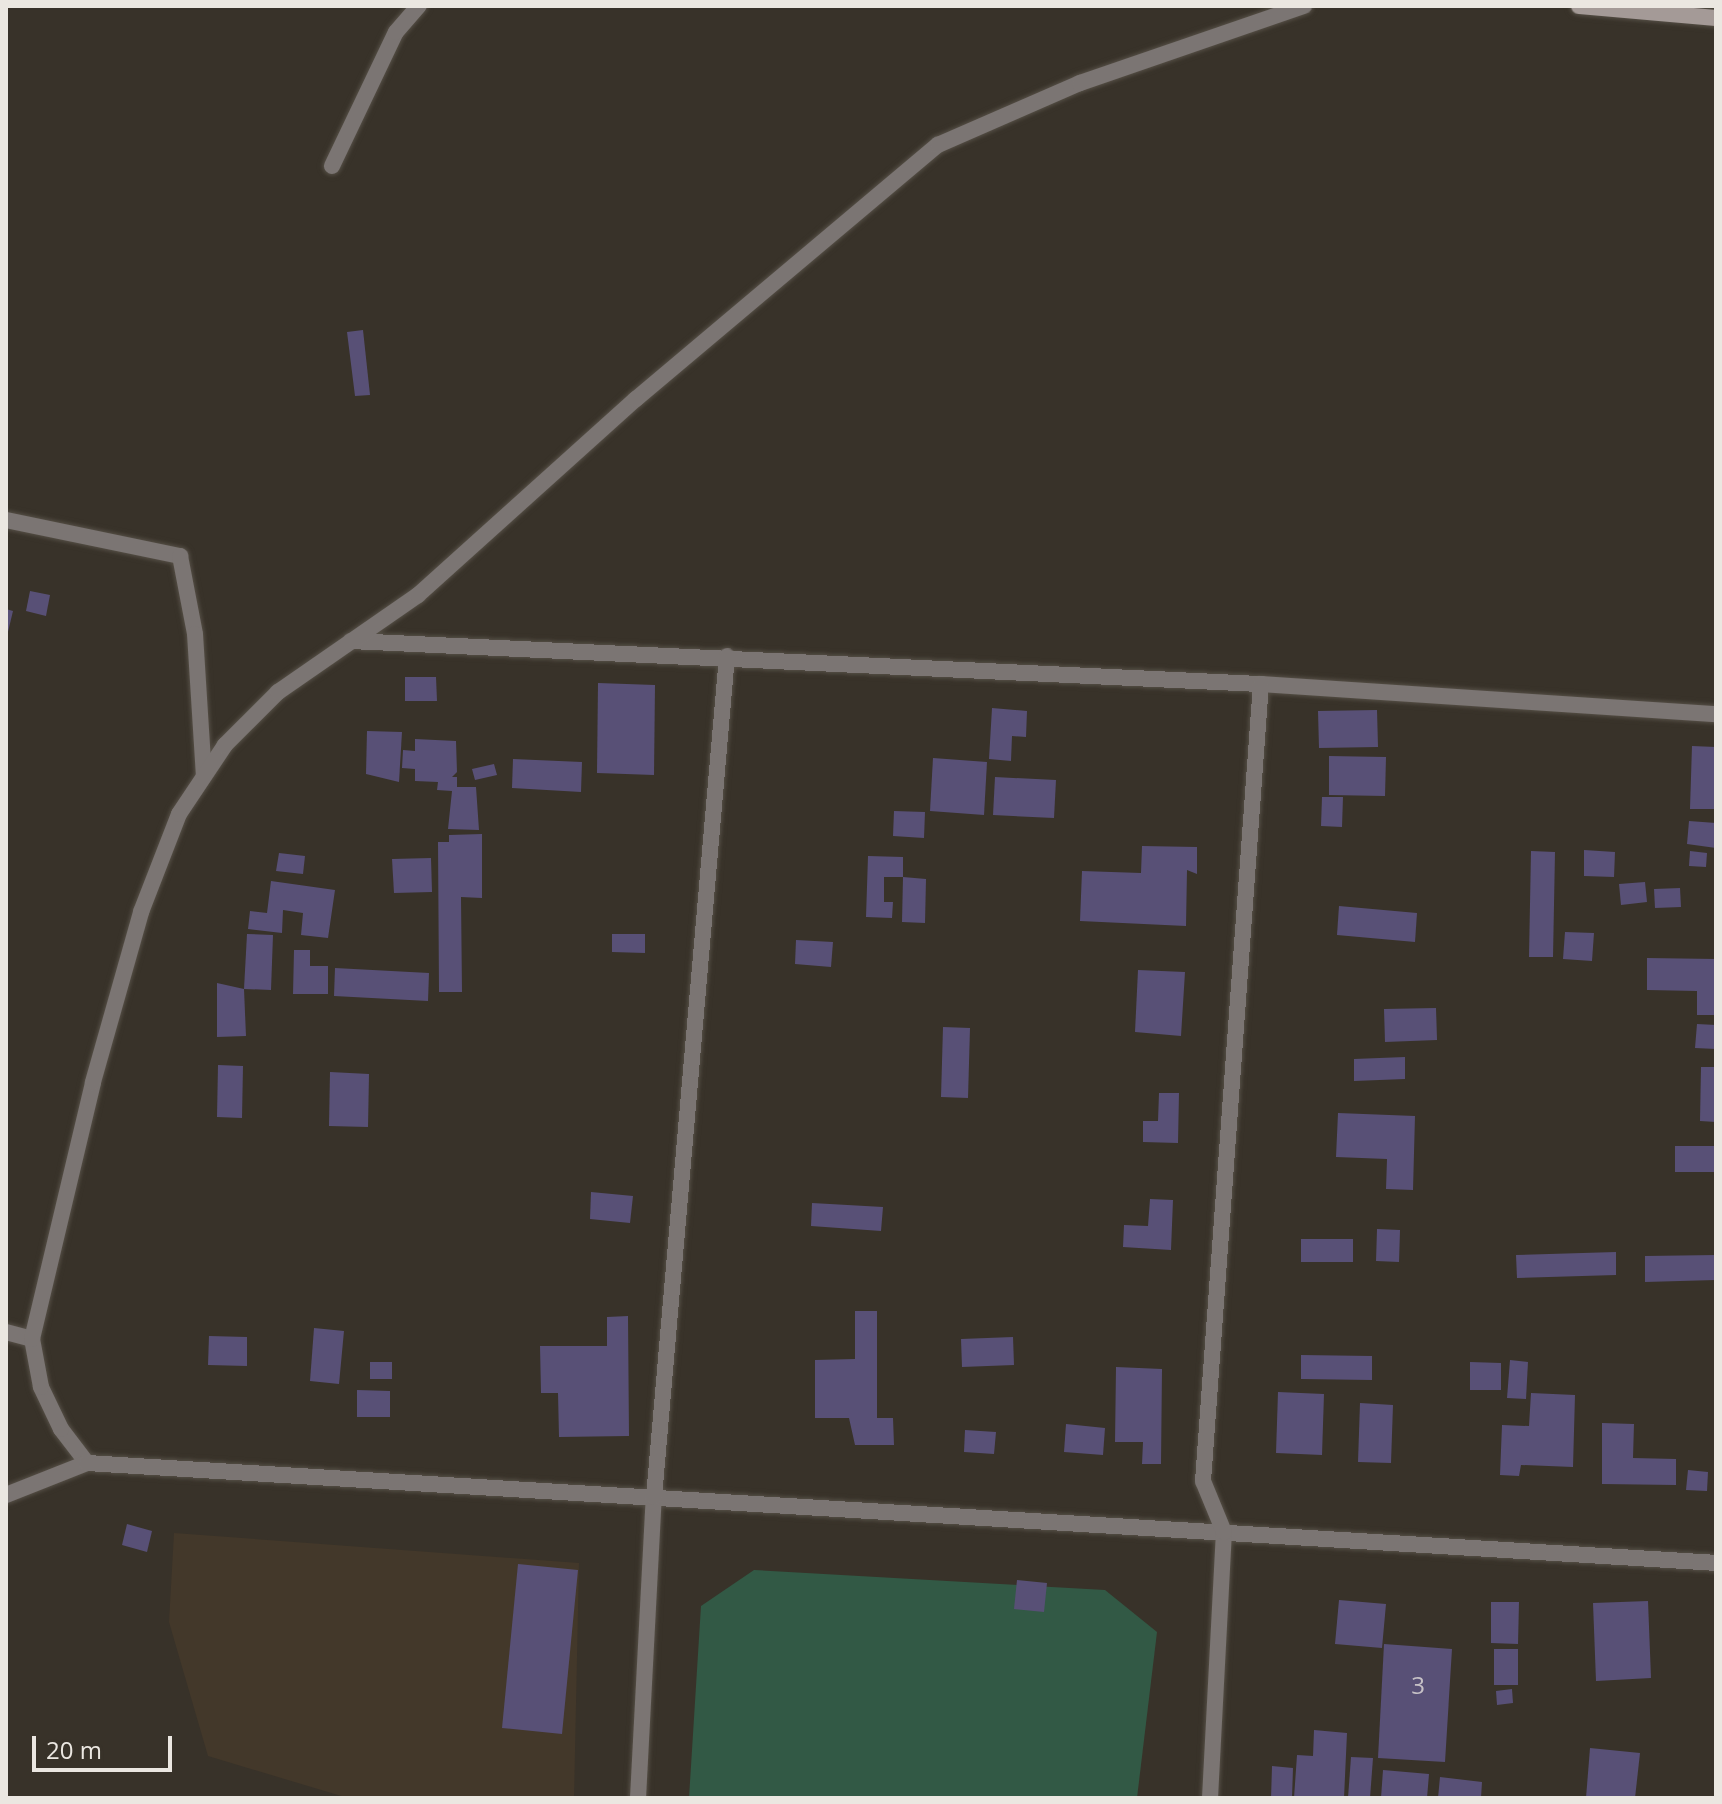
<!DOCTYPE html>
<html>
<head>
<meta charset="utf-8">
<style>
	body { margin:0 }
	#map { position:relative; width:1722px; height:1804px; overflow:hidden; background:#383229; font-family:"Open Sans",sans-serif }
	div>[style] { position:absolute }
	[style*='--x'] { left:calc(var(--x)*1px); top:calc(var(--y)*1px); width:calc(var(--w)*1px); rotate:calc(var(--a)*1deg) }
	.built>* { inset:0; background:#43382a }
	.green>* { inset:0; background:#325945 }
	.building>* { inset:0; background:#585076 }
	.roads { filter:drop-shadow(0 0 2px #554f46) drop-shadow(0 0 2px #554f46) }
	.street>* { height:16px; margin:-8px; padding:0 8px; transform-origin:8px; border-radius:8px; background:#7b7573 }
	.secondary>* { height:16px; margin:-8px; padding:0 8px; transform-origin:8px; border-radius:8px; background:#a49a97 }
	span { translate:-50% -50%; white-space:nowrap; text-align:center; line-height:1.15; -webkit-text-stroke:8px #383229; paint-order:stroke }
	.number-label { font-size:24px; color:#c6c1c6 }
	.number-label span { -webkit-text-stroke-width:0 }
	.frame { position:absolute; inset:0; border:8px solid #ebe7e1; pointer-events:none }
	.scale { position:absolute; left:32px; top:1736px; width:140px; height:36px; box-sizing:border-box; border:4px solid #ebe7e1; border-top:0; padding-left:10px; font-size:24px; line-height:28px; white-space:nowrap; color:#ebe7e1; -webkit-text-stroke:6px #383229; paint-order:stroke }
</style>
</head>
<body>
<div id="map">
	<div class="built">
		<i style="clip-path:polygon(174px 1533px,579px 1563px,574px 1798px,348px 1798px,208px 1756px,169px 1622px)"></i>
	</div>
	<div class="green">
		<i style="clip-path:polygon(754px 1570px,1105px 1590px,1157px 1632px,1137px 1798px,689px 1798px,701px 1606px)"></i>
	</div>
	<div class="building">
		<i style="clip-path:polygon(363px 330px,370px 395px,355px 396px,347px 332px)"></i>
		<i style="clip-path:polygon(30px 591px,50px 595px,46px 616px,26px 611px)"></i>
		<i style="clip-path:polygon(6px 609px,13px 611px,7px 636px,6px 636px)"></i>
		<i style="clip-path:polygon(405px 677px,436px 677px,437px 701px,405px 701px)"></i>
		<i style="clip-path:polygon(598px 683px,655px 685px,654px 775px,597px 773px)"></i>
		<i style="clip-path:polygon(992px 708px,1027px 711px,1026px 737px,1012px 736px,1011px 761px,989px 759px)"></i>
		<i style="clip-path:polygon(1377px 710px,1378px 747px,1319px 748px,1318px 711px)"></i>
		<i style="clip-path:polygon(367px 731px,402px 732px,399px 782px,366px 774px)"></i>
		<i style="clip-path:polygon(415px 739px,456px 741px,457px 772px,452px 777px,457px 777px,457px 787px,476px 787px,479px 830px,448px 829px,452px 791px,437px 790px,438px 782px,415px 781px,415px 769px,402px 768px,403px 750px,415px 751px)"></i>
		<i style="clip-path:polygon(1692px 746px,1716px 747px,1716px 809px,1690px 809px)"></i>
		<i style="clip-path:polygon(1329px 756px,1386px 757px,1385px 796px,1329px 795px)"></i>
		<i style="clip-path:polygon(933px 758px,987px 762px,984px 815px,930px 811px)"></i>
		<i style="clip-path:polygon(513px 759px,582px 762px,581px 792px,512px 788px)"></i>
		<i style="clip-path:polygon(494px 764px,497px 775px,475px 780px,472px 769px)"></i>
		<i style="clip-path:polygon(995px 777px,1056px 780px,1054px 818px,993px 815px)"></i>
		<i style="clip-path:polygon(1322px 797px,1343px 797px,1342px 827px,1321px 826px)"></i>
		<i style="clip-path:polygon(894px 811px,925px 812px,924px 838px,893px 836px)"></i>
		<i style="clip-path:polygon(1689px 821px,1716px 823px,1716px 848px,1687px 844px)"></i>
		<i style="clip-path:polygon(482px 834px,482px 898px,461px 897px,462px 992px,439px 992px,438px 842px,449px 842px,449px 835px)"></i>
		<i style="clip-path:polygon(1142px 846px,1197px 847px,1197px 874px,1187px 870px,1186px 926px,1080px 921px,1082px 871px,1141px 873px)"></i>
		<i style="clip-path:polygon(1584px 850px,1615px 852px,1614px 877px,1584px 876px)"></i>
		<i style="clip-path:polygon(1531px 851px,1555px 852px,1553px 957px,1529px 957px)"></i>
		<i style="clip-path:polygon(1690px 851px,1707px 853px,1706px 867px,1689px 866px)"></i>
		<i style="clip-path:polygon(279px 853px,305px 856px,303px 874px,276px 871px)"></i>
		<i style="clip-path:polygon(868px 856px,903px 857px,903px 877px,884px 877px,884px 902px,893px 902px,892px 918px,866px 917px)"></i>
		<i style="clip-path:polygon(431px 858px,432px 892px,394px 893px,392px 859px)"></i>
		<i style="clip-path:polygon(903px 877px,926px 879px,925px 923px,902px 922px)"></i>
		<i style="clip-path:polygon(271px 881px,335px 890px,328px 938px,301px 935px,303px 913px,283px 910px,282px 933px,248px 929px,250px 911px,267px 913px)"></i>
		<i style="clip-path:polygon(1645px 882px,1647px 902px,1621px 905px,1619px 884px)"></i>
		<i style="clip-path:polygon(1680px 888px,1681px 907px,1655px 908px,1654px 889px)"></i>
		<i style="clip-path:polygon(1339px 906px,1417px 913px,1415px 942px,1337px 935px)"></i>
		<i style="clip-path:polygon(1565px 932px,1594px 933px,1592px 961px,1563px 959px)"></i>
		<i style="clip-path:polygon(247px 934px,273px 935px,271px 990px,244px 989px)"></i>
		<i style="clip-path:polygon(612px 934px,645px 934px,645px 953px,612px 952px)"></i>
		<i style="clip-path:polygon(796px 940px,833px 942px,831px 967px,795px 964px)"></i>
		<i style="clip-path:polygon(294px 950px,310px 950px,310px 966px,328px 966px,328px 994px,293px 994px)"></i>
		<i style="clip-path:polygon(1647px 958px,1716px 959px,1716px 1015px,1697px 1015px,1697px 991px,1647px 990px)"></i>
		<i style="clip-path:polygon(335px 968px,429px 973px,428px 1001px,334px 996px)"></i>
		<i style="clip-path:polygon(1138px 970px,1185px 972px,1181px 1036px,1135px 1032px)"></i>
		<i style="clip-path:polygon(217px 983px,244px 989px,246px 1036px,217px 1037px)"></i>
		<i style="clip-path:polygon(1436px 1008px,1437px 1040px,1385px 1042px,1384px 1009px)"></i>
		<i style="clip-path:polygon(1697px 1024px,1716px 1025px,1716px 1049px,1695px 1048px)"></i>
		<i style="clip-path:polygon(943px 1027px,970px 1028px,968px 1098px,941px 1097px)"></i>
		<i style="clip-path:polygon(1405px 1057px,1405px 1079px,1354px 1081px,1354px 1059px)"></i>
		<i style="clip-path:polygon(218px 1065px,243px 1066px,242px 1118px,217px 1117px)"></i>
		<i style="clip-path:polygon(1701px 1067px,1716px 1067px,1716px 1122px,1700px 1121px)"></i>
		<i style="clip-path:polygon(330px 1072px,369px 1074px,368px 1127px,329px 1126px)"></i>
		<i style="clip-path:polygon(1159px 1093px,1179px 1093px,1178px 1143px,1143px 1142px,1143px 1121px,1158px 1121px)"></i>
		<i style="clip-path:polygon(1338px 1113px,1415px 1116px,1413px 1190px,1386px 1189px,1387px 1159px,1336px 1157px)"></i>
		<i style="clip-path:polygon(1675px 1146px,1716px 1146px,1716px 1172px,1675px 1172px)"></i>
		<i style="clip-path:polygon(591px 1192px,633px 1196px,630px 1223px,590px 1219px)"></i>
		<i style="clip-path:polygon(1150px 1199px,1173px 1200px,1171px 1250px,1123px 1247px,1124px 1225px,1148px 1226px)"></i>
		<i style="clip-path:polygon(812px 1203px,883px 1207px,881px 1231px,811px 1226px)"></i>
		<i style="clip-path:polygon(1377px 1229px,1400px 1230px,1399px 1262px,1376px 1261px)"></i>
		<i style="clip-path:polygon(1301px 1239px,1353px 1239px,1353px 1262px,1301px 1262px)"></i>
		<i style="clip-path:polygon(1616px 1252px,1616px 1275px,1517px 1278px,1516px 1255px)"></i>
		<i style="clip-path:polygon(1716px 1255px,1716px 1280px,1645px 1282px,1645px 1256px)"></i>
		<i style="clip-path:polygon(855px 1311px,877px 1311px,877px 1418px,893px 1418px,894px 1445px,855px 1445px,849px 1418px,815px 1418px,815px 1360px,855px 1359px)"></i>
		<i style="clip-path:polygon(628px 1316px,629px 1436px,559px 1437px,558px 1393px,541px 1393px,540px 1346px,607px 1346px,607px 1317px)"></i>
		<i style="clip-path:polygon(314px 1328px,344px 1331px,339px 1384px,310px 1381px)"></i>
		<i style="clip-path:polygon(209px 1336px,247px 1337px,247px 1366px,208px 1365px)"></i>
		<i style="clip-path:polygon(1013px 1337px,1014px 1365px,962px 1367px,961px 1339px)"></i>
		<i style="clip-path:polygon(1301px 1355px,1372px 1356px,1372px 1380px,1301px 1379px)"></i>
		<i style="clip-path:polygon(1510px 1360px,1528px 1362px,1526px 1399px,1507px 1398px)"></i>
		<i style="clip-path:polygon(370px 1362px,392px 1362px,392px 1379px,370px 1379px)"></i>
		<i style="clip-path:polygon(1470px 1362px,1501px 1363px,1501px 1390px,1470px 1390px)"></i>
		<i style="clip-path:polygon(1116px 1367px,1162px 1369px,1161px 1464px,1142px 1464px,1143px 1442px,1115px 1442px)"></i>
		<i style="clip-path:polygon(357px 1390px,390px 1391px,390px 1417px,357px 1417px)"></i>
		<i style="clip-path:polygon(1278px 1392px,1324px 1394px,1322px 1455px,1276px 1453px)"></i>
		<i style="clip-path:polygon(1531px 1393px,1575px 1395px,1573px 1467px,1521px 1465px,1519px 1476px,1500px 1475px,1502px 1425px,1529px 1426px)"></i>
		<i style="clip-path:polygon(1360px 1403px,1393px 1405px,1391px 1463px,1358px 1462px)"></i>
		<i style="clip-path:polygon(1602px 1423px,1634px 1424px,1633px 1458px,1676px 1459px,1676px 1485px,1602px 1484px)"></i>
		<i style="clip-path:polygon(1066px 1424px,1105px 1428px,1103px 1455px,1064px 1452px)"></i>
		<i style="clip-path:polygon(965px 1430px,996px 1432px,994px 1454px,964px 1452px)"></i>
		<i style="clip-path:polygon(1688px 1470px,1708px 1472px,1707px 1491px,1686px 1490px)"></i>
		<i style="clip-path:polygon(127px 1524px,152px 1531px,147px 1552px,122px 1545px)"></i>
		<i style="clip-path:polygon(518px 1564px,578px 1570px,562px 1734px,502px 1728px)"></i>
		<i style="clip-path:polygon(1017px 1580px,1047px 1583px,1044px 1612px,1014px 1609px)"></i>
		<i style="clip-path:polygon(1339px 1600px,1386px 1604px,1382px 1648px,1335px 1644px)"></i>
		<i style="clip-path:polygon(1648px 1601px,1651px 1678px,1596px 1681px,1593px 1603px)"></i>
		<i style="clip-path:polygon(1491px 1602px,1519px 1602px,1518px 1644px,1491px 1643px)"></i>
		<i style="clip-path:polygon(1384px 1644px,1452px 1649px,1445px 1762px,1378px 1758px)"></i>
		<i style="clip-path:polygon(1494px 1649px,1518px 1649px,1518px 1685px,1494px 1685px)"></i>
		<i style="clip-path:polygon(1512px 1689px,1513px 1703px,1497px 1705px,1496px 1691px)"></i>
		<i style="clip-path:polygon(1314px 1730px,1347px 1733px,1344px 1798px,1294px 1798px,1297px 1755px,1313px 1756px)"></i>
		<i style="clip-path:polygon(1590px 1748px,1640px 1753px,1635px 1798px,1586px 1798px)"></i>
		<i style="clip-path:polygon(1351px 1757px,1373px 1758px,1370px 1798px,1348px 1798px)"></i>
		<i style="clip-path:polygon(1272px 1766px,1293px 1768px,1292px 1798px,1271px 1798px)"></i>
		<i style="clip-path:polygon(1383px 1770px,1429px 1774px,1427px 1798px,1381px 1798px)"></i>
		<i style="clip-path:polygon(1440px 1777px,1482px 1782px,1481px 1798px,1438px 1798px)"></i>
	</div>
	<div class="roads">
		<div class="street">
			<i style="--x:332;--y:166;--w:148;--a:-64.5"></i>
			<i style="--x:396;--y:32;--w:35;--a:-49"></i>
			<i style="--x:6;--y:520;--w:178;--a:11.7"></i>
			<i style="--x:180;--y:556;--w:79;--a:79.1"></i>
			<i style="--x:195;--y:634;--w:142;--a:86.4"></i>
			<i style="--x:351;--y:641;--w:911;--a:2.71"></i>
			<i style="--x:1261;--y:684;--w:456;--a:3.8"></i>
			<i style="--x:6;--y:1332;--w:27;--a:15"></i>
			<i style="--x:87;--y:1463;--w:43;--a:-127.4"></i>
			<i style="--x:61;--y:1429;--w:47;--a:-115.5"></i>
			<i style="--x:41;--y:1387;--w:49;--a:-100.6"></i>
			<i style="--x:32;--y:1339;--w:264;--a:-76.6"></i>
			<i style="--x:93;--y:1082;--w:177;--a:-74.2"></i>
			<i style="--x:141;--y:912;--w:105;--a:-68.8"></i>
			<i style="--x:179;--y:814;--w:83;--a:-56.3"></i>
			<i style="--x:225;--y:745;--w:75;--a:-45"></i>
			<i style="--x:278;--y:692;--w:170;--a:-34.7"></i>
			<i style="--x:418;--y:595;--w:293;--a:-42"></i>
			<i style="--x:636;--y:399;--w:395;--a:-40.1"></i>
			<i style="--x:938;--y:145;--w:155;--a:-23.6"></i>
			<i style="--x:1080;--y:83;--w:237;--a:-19"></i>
			<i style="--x:6;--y:1495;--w:87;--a:-21.6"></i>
			<i style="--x:87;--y:1463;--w:1632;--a:3.51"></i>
			<i style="--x:638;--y:1798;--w:301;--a:-87"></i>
			<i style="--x:654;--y:1497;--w:844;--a:-85.04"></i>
			<i style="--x:1210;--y:1798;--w:266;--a:-87"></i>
			<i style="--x:1224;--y:1532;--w:55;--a:-112.4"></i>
			<i style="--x:1203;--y:1481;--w:799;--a:-85.84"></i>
		</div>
		<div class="secondary">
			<i style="--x:1579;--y:6;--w:138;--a:5"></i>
		</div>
	</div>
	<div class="number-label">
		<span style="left:1418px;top:1685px">3</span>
	</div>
	<div class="frame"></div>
	<div class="scale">20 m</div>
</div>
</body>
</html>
